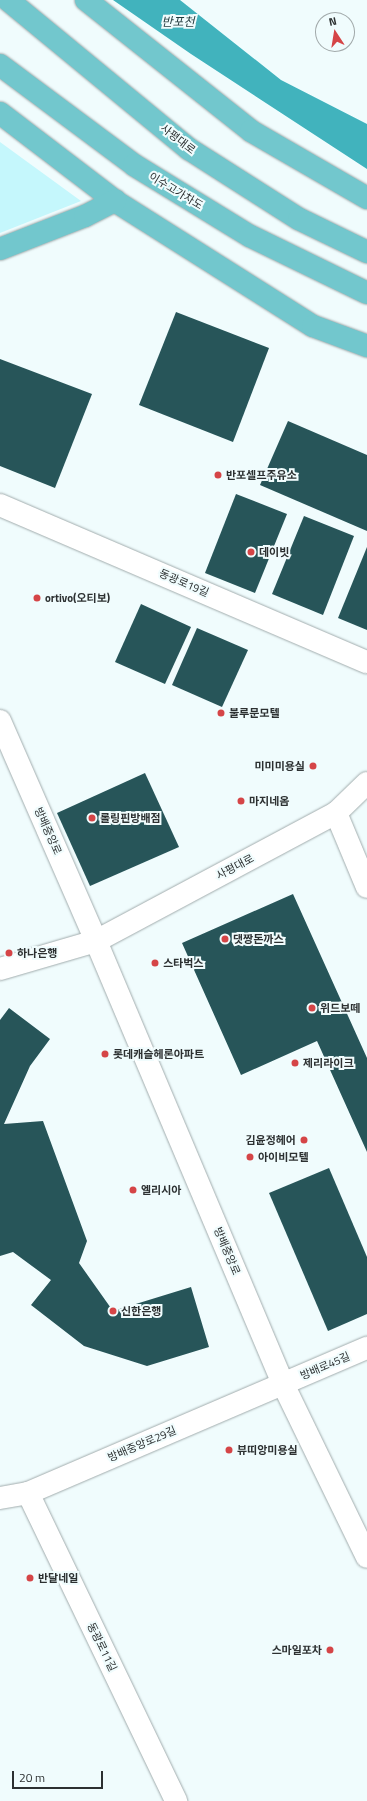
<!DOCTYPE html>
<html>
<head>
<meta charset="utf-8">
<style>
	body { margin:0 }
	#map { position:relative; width:367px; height:1801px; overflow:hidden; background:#f0fcfd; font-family:"Titillium Web","Noto Sans KR",sans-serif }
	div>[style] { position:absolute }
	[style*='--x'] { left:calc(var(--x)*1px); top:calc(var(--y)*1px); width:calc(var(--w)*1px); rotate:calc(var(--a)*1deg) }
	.green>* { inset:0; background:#c5f7fc }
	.water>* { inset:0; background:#41b3bd }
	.building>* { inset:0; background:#275559 }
	.roads { filter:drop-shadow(0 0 1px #a1acad) drop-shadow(0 0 1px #a1acad) }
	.street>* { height:22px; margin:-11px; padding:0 11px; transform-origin:11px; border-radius:11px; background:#fff }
	.secondary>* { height:22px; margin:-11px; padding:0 11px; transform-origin:11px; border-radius:11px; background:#fff }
	.primary>* { height:22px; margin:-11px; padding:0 11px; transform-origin:11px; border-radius:11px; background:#72c7cd }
	.dots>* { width:11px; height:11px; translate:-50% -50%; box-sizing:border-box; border:2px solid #f0fcfd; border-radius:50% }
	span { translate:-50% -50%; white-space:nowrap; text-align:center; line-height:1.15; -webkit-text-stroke:4px #f0fcfd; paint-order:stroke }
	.street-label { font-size:11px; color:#2c3031 }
	.poi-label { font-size:11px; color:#2c3031; font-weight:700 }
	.left { translate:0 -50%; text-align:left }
	.right { translate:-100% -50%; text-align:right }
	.water-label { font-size:12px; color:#1f383b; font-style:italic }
	.north { position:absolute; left:315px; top:12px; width:40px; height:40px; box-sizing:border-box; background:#f0fcfd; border:1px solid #a2aaab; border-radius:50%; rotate:348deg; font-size:11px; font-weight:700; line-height:16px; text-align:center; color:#2c3031 }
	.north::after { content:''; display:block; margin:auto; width:14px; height:18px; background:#d54547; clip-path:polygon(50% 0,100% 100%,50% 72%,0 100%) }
	.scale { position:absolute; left:12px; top:1771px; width:91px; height:18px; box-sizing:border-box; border:2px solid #2c3031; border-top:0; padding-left:5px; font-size:12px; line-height:14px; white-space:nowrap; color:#2c3031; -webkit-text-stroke:3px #f0fcfd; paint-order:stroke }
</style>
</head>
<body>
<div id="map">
	<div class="green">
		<i style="clip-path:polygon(0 142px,81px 201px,0 233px)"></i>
	</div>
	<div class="water">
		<i style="clip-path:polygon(113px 0,180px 0,281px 80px,367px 124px,367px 169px,191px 54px)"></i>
	</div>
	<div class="building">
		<i style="clip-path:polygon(176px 312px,269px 348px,233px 442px,139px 405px)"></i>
		<i style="clip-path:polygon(0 359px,92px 394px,55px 488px,0 466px)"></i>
		<i style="clip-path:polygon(288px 421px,367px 455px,367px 531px,260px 485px)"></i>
		<i style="clip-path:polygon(236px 494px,287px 514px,255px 593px,205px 573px)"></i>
		<i style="clip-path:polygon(304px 516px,354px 536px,323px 615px,272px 594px)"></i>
		<i style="clip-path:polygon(367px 547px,367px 630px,338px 618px)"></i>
		<i style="clip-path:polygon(141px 604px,191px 627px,165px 684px,115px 662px)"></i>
		<i style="clip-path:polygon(197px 628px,248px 650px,222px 707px,172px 685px)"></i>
		<i style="clip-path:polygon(145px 773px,179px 847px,90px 886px,57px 813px)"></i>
		<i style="clip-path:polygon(293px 894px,367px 1058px,367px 1152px,317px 1041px,241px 1075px,182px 943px)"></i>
		<i style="clip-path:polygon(9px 1008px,50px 1039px,30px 1066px,4px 1124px,43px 1121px,87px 1241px,79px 1263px,113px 1311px,191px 1287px,209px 1347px,147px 1366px,84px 1346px,31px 1305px,51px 1280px,13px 1252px,0 1256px,0 1020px)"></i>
		<i style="clip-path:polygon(329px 1168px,367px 1257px,367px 1314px,328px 1331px,269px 1193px)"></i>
	</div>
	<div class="roads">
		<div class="street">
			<i style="--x:0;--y:505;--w:399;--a:23.2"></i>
			<i style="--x:336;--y:813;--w:80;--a:67.3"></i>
			<i style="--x:0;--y:969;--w:100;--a:-16.3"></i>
			<i style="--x:96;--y:941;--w:272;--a:-28.1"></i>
			<i style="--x:336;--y:813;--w:43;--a:-44.1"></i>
			<i style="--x:28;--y:1493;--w:342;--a:64.3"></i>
			<i style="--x:0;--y:1498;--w:28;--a:-10"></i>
			<i style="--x:28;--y:1493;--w:369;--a:-23.2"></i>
		</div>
		<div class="secondary">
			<i style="--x:0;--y:721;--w:240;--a:66.4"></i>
			<i style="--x:96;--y:941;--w:481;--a:67.1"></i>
			<i style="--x:283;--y:1384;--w:192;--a:64.1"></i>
		</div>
		<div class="primary">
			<i style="--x:8;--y:0;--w:234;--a:39.5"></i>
			<i style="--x:189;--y:149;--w:130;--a:32.5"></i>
			<i style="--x:299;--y:219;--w:76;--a:25.9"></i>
			<i style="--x:86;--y:0;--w:211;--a:38.4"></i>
			<i style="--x:251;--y:131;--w:134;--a:30"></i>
			<i style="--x:0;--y:65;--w:167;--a:36.7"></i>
			<i style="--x:134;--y:165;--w:136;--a:31.5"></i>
			<i style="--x:250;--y:236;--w:130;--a:26"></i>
			<i style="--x:0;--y:113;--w:145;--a:37.4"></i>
			<i style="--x:115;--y:201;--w:234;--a:32.3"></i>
			<i style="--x:313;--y:326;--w:58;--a:20.3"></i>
			<i style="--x:0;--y:249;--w:91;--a:-21.2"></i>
			<i style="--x:85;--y:216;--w:34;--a:-27"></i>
		</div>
	</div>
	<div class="dots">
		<i style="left:218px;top:475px;background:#d54547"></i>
		<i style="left:251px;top:552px;background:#d54547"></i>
		<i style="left:37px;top:598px;background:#d54547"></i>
		<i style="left:221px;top:713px;background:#d54547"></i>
		<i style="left:313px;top:766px;background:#d54547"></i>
		<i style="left:241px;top:801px;background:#d54547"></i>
		<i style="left:92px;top:818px;background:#d54547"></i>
		<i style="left:225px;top:939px;background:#d54547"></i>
		<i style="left:9px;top:953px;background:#d54547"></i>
		<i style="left:155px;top:963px;background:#d54547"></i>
		<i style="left:312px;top:1008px;background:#d54547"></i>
		<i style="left:105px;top:1054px;background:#d54547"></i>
		<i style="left:295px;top:1063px;background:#d54547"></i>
		<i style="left:304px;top:1140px;background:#d54547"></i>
		<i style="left:250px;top:1157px;background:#d54547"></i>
		<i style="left:133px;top:1190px;background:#d54547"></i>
		<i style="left:113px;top:1311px;background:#d54547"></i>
		<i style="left:229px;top:1450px;background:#d54547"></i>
		<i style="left:30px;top:1578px;background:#d54547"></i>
		<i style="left:330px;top:1650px;background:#d54547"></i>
	</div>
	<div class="street-label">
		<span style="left:178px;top:139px;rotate:38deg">사평대로</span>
		<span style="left:176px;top:191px;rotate:31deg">이수고가차도</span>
		<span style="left:184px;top:583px;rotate:23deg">동광로19길</span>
		<span style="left:48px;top:831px;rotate:66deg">방배중앙로</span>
		<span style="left:235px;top:867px;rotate:-28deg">사평대로</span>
		<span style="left:227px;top:1251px;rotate:67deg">방배중앙로</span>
		<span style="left:325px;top:1366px;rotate:-23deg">방배로45길</span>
		<span style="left:142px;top:1444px;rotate:-23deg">방배중앙로29길</span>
		<span style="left:102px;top:1647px;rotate:64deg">동광로11길</span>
	</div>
	<div class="poi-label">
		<span class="left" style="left:226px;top:475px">반포셀프주유소</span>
		<span class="left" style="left:259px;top:552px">데이빗</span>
		<span class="left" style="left:45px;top:598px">ortivo(오티보)</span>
		<span class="left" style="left:229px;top:713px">불루문모텔</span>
		<span class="right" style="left:305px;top:766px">미미미용실</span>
		<span class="left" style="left:249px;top:801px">마지네옴</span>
		<span class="left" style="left:100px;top:818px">롤링핀방배점</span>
		<span class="left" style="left:233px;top:939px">댓짱돈까스</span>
		<span class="left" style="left:17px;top:953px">하나은행</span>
		<span class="left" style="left:163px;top:963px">스타벅스</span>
		<span class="left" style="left:320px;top:1008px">위드보떼</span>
		<span class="left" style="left:113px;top:1054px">롯데캐슬헤론아파트</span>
		<span class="left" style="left:303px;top:1063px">제리라이크</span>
		<span class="right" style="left:296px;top:1140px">김윤정헤어</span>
		<span class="left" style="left:258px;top:1157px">아이비모텔</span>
		<span class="left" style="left:141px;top:1190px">엘리시아</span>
		<span class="left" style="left:121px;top:1311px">신한은행</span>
		<span class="left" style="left:237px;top:1450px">뷰띠앙미용실</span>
		<span class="left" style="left:38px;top:1578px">반달네일</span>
		<span class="right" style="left:322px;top:1650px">스마일포차</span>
	</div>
	<div class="water-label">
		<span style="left:178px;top:22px">반포천</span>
	</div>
	<div class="north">N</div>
	<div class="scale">20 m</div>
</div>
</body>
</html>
